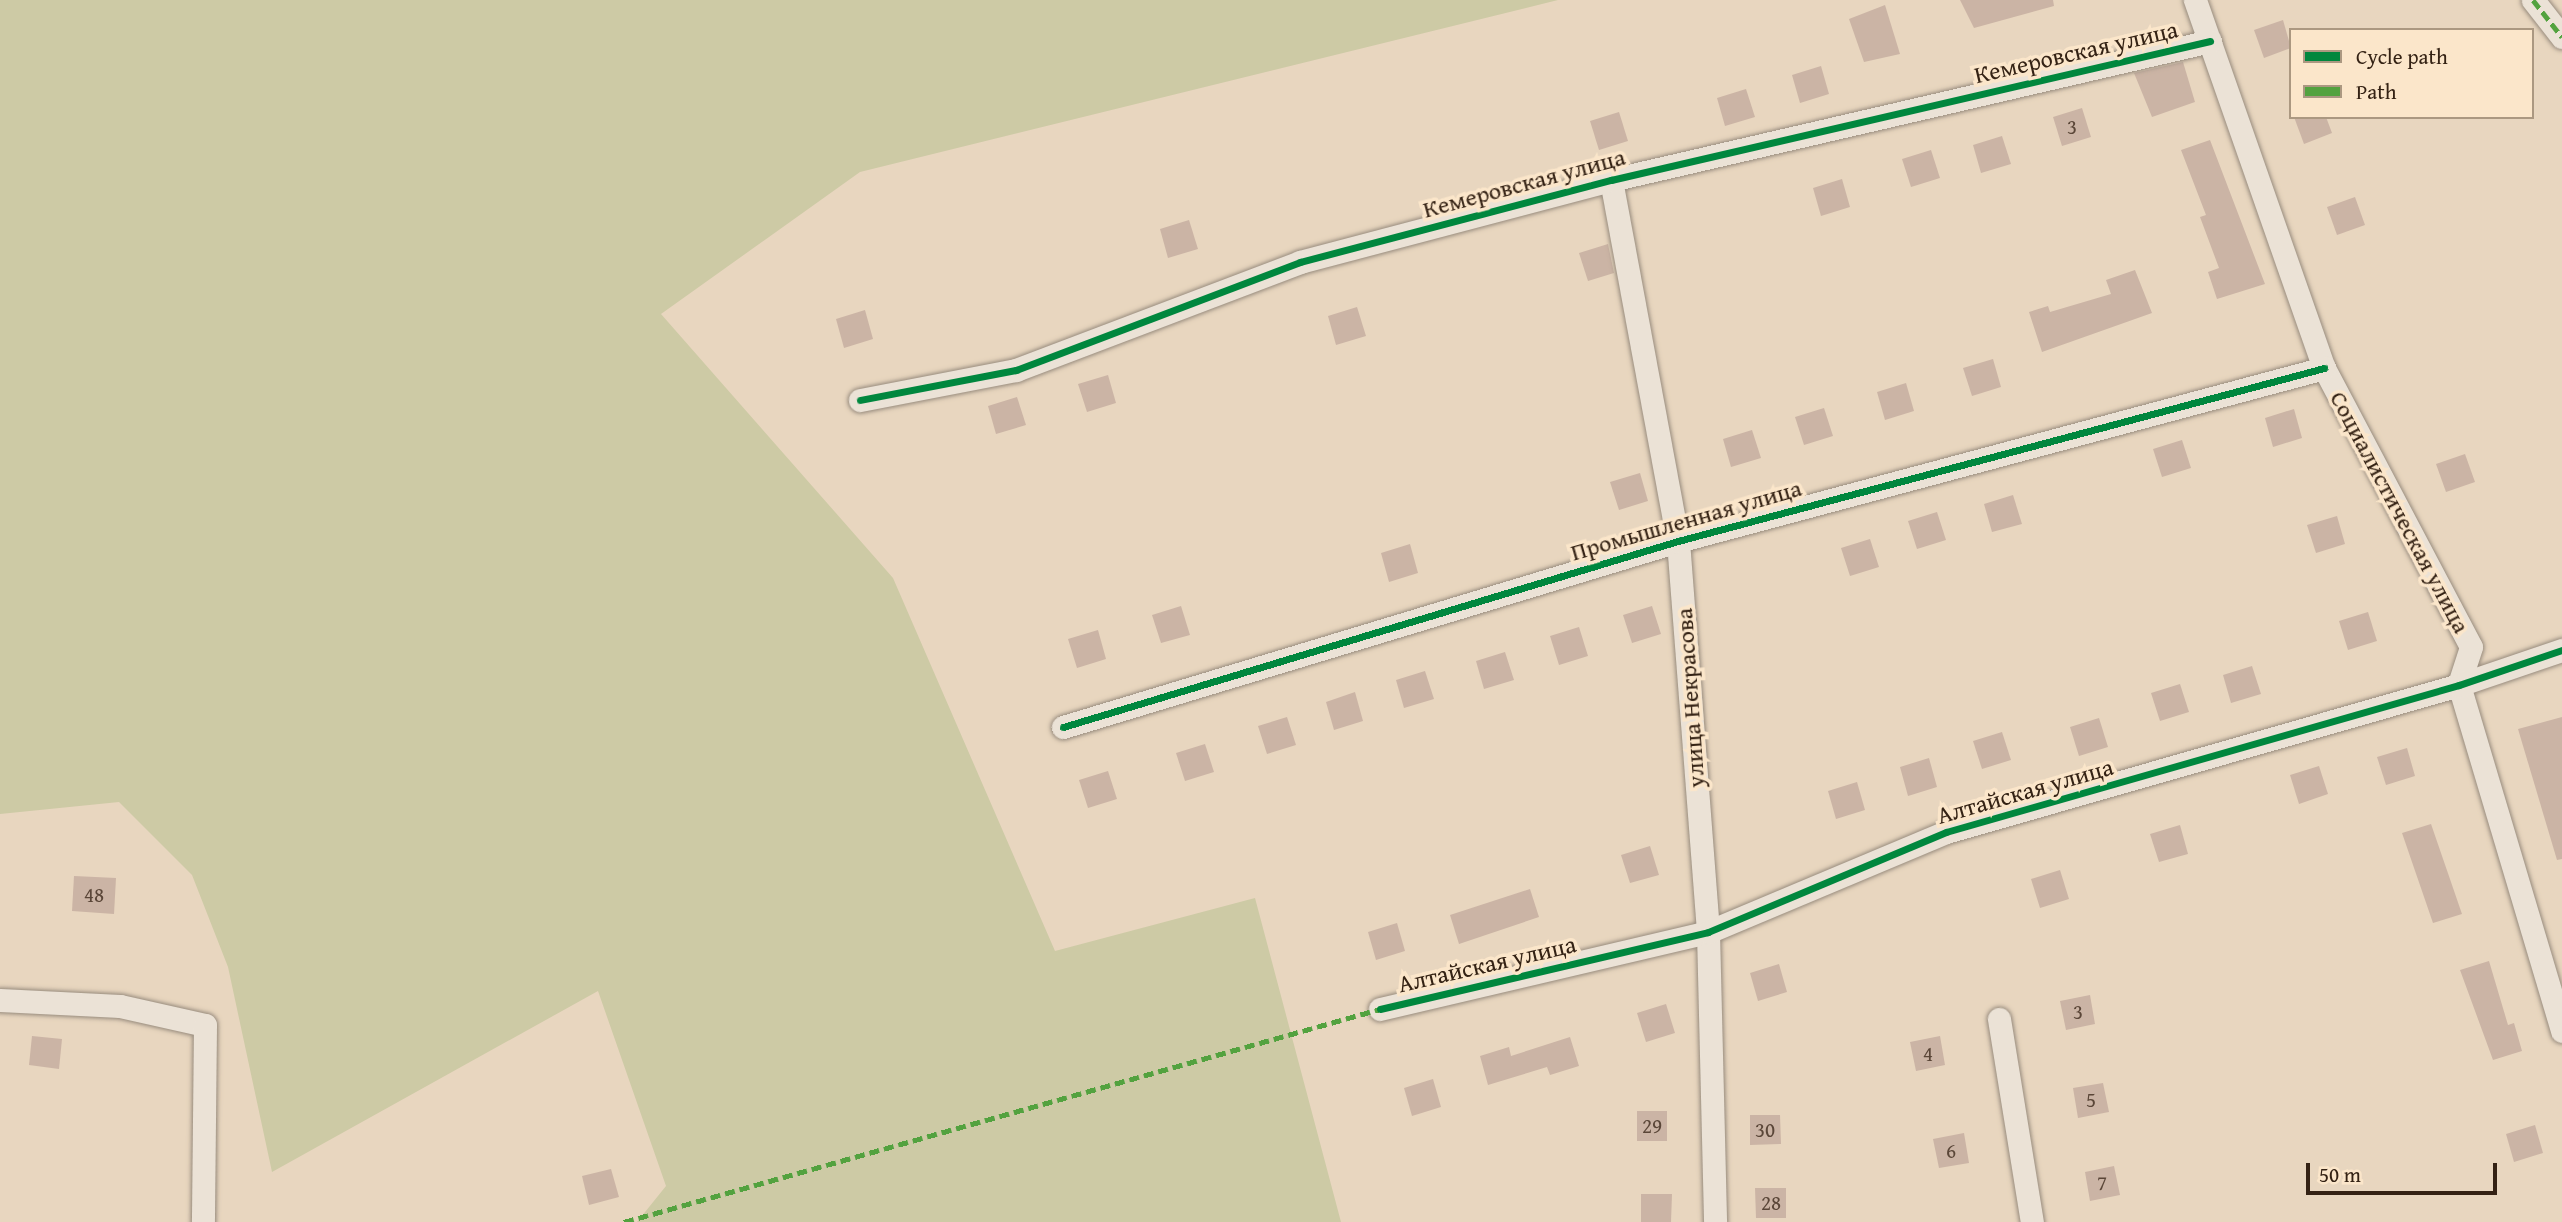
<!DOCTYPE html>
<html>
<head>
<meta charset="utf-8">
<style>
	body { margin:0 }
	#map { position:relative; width:2562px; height:1222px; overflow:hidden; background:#e8d6bf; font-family:"Gentium Book Plus",serif }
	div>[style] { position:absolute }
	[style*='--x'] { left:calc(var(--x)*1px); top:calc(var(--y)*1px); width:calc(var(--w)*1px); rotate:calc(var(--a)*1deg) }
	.green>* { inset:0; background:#cdcaa5 }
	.building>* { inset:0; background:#cbb4a5 }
	.roads { filter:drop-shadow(0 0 2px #988c7e) drop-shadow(0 0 2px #988c7e) }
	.street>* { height:23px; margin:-11.5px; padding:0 11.5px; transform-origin:11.5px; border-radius:11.5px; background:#ebe2d6 }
	.quiet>* { height:5px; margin-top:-2.5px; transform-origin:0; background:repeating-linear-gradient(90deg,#53a23f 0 10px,transparent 0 15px) }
	.cycleway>* { height:7px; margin:-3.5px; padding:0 3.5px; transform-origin:3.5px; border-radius:3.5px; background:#00873e }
	span { translate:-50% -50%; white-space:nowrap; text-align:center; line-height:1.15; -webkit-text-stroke:7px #fbe6ca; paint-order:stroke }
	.number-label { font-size:21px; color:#5a4638 }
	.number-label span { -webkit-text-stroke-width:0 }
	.street-label { font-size:24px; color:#342214 }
	.legend { position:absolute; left:2289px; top:28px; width:245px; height:91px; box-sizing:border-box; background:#fbe6ca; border:2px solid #ab9881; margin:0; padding:9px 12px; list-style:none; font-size:21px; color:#342214 }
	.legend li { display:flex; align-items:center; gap:14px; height:35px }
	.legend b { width:35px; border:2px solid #ab9881 }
	.scale { position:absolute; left:2306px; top:1163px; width:191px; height:32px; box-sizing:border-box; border:4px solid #342214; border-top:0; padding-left:9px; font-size:21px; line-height:24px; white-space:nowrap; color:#342214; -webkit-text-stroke:5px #fbe6ca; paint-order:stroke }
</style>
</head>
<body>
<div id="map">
	<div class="green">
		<i style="clip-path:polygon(0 0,1558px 0,860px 172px,661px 314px,893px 578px,1055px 951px,1255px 898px,1341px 1222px,637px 1222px,666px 1186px,598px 991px,272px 1172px,228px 967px,192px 875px,119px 802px,0 814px)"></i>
	</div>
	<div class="building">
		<i style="clip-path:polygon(1960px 0,2053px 0,2054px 6px,1974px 28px)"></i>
		<i style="clip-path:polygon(1885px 5px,1900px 54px,1864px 62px,1849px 19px)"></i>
		<i style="clip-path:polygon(2283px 20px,2291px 48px,2264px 58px,2254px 30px)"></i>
		<i style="clip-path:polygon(2183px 62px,2195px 102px,2152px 117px,2134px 73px)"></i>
		<i style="clip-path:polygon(1821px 66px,1829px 94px,1800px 103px,1792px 75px)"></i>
		<i style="clip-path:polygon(1746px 89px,1755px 117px,1725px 126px,1717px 98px)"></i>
		<i style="clip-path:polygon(2082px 108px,2091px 137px,2062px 146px,2053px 117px)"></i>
		<i style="clip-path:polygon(1619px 112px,1628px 141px,1599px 150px,1590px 121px)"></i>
		<i style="clip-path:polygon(2294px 117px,2326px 117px,2332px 133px,2304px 144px)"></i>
		<i style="clip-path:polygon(2002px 136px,2011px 164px,1981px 173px,1973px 145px)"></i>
		<i style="clip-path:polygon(2210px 140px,2265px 284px,2217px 299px,2208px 272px,2219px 268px,2200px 217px,2206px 215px,2181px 150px)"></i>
		<i style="clip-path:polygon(1931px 150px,1940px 178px,1911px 187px,1902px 159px)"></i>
		<i style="clip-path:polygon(1842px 179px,1850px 207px,1821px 216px,1813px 188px)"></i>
		<i style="clip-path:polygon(2355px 197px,2365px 225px,2337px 235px,2327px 207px)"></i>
		<i style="clip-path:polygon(1189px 220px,1198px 249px,1168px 258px,1160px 229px)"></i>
		<i style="clip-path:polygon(1608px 244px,1614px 273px,1588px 281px,1579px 253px)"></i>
		<i style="clip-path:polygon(2135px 270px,2152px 313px,2042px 352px,2029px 312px,2048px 306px,2050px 312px,2111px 294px,2106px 280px)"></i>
		<i style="clip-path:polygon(1357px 307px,1366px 336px,1336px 345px,1328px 316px)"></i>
		<i style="clip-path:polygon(865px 310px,873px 339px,844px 348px,836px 319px)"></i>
		<i style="clip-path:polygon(1993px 359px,2001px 387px,1972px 396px,1963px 368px)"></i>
		<i style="clip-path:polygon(1108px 375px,1116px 403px,1087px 412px,1078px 384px)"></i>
		<i style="clip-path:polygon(1906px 383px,1914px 411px,1885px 420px,1877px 392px)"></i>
		<i style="clip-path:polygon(1017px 397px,1026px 425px,996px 434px,988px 406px)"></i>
		<i style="clip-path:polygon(1824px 408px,1833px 436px,1804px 445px,1795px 417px)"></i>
		<i style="clip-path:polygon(2294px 409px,2302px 438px,2273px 447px,2265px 418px)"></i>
		<i style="clip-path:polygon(1752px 430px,1761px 458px,1731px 467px,1723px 439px)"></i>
		<i style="clip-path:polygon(2182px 440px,2191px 468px,2162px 477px,2153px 449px)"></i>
		<i style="clip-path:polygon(2465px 454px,2475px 482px,2446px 492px,2436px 464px)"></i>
		<i style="clip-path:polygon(1640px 473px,1648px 501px,1619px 510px,1610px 482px)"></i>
		<i style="clip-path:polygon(2013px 495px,2022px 524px,1992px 532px,1984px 504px)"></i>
		<i style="clip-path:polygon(1937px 512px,1946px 540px,1917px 549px,1908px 521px)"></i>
		<i style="clip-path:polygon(2337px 516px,2345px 544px,2316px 553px,2307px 525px)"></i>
		<i style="clip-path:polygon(1870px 539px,1879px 567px,1850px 576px,1841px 548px)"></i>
		<i style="clip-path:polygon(1410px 544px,1418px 573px,1389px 582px,1381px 553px)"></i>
		<i style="clip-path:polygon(1181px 606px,1190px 635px,1161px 643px,1152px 615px)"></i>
		<i style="clip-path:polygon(1652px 606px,1661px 634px,1632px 643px,1623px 615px)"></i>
		<i style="clip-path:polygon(2368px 612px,2377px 641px,2348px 650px,2339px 621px)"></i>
		<i style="clip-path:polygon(1579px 627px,1588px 656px,1559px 665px,1550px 636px)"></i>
		<i style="clip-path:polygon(1098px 630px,1106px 659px,1077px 668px,1068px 639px)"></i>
		<i style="clip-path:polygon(1505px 652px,1514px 680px,1484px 689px,1476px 661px)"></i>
		<i style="clip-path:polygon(2252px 666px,2261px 694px,2231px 703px,2223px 675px)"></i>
		<i style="clip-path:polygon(1425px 671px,1434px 699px,1404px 708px,1396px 680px)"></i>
		<i style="clip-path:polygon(2180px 684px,2189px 712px,2160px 721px,2151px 693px)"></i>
		<i style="clip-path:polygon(1355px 692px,1363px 721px,1334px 730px,1326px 702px)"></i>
		<i style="clip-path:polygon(1287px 717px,1296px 745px,1267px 754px,1258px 726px)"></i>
		<i style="clip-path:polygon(2562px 717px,2562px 859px,2557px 860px,2518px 729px)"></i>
		<i style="clip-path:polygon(2099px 718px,2108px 747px,2079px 756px,2070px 727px)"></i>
		<i style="clip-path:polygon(2002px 732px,2011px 760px,1982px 769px,1973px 741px)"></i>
		<i style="clip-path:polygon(1205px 744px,1214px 772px,1185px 781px,1176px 753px)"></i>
		<i style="clip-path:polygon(2407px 748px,2415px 776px,2386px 785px,2377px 757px)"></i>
		<i style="clip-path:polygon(1929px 758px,1937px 787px,1908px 796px,1900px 767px)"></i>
		<i style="clip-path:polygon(2319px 766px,2328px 794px,2299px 804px,2290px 775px)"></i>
		<i style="clip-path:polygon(1108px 771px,1117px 799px,1088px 808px,1079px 780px)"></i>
		<i style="clip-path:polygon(1857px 782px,1865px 810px,1836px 819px,1828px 791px)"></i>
		<i style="clip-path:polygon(2431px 824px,2462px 914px,2433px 923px,2402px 833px)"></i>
		<i style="clip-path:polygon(2180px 825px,2188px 854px,2159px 862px,2150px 834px)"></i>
		<i style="clip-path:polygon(1650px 846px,1659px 875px,1630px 883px,1621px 855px)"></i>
		<i style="clip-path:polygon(2060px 870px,2069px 899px,2040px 908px,2031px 879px)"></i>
		<i style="clip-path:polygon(74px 876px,116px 878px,114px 914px,72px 911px)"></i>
		<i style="clip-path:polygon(1530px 889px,1539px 917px,1459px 944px,1450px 915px)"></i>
		<i style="clip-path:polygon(1397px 923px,1405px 951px,1376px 960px,1368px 932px)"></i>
		<i style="clip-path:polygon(2489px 961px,2508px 1025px,2514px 1023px,2522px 1051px,2493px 1060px,2460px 970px)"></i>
		<i style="clip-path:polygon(1779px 964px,1787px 992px,1758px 1001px,1750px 973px)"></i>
		<i style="clip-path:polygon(2090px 995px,2095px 1024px,2066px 1030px,2060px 1001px)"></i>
		<i style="clip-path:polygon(1666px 1004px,1675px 1033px,1646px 1042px,1637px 1013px)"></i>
		<i style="clip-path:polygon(32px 1036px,62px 1039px,59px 1069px,29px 1065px)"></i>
		<i style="clip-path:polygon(1940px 1036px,1945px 1065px,1916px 1071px,1910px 1042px)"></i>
		<i style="clip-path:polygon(1570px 1037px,1579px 1066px,1550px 1075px,1547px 1067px,1488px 1085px,1480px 1056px,1509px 1047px,1511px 1056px)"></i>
		<i style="clip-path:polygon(1433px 1079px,1441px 1107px,1412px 1116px,1404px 1088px)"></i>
		<i style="clip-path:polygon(2103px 1083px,2109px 1112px,2078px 1118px,2073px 1088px)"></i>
		<i style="clip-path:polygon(1637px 1111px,1667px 1111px,1667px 1141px,1637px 1141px)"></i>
		<i style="clip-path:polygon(1750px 1115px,1780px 1115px,1781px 1144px,1750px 1145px)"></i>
		<i style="clip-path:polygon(2535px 1125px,2543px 1153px,2514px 1162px,2506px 1134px)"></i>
		<i style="clip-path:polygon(1964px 1133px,1969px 1163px,1939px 1168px,1933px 1139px)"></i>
		<i style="clip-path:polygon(2114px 1166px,2120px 1195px,2090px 1201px,2085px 1172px)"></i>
		<i style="clip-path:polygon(611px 1169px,619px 1197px,589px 1205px,582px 1176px)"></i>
		<i style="clip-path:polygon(1755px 1188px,1786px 1188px,1786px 1218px,1756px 1218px)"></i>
		<i style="clip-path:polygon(1641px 1194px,1672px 1194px,1671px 1222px,1641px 1222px)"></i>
	</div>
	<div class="roads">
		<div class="street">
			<i style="--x:2195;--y:0;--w:390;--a:70.7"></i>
			<i style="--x:2324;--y:368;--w:315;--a:62.2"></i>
			<i style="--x:2471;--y:647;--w:40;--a:108"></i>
			<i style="--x:2459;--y:685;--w:361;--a:73.4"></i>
			<i style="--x:2533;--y:0;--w:47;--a:51.9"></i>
			<i style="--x:1611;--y:180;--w:367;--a:79.5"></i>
			<i style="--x:1678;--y:541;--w:392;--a:85.6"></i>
			<i style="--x:1708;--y:932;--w:290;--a:88.6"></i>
			<i style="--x:860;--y:400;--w:159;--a:-10.9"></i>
			<i style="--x:1016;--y:370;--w:304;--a:-20.8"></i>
			<i style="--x:1300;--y:262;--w:322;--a:-14.8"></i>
			<i style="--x:1611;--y:180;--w:615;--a:-13.06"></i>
			<i style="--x:1063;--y:727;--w:643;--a:-16.83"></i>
			<i style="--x:1678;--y:541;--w:669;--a:-14.99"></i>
			<i style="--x:0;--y:1000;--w:120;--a:2.9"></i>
			<i style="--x:120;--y:1006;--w:87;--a:12.6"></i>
			<i style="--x:205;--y:1025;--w:197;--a:90.6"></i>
			<i style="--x:1380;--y:1009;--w:337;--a:-13.2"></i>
			<i style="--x:1708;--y:932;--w:258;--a:-22.8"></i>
			<i style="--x:1946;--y:832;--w:534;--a:-15.99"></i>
			<i style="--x:2459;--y:685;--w:109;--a:-18.8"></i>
			<i style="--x:1999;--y:1019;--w:206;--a:80.8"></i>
		</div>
	</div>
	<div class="quiet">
		<i style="--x:2533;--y:0;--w:47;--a:51.9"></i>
		<i style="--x:624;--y:1222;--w:785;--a:-15.73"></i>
	</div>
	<div class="cycleway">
		<i style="--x:860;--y:400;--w:159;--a:-10.9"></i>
		<i style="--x:1016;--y:370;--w:304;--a:-20.8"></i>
		<i style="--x:1300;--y:262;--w:322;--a:-14.8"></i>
		<i style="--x:1611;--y:180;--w:615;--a:-13.06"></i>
		<i style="--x:1063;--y:727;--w:643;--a:-16.83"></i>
		<i style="--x:1678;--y:541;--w:669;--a:-14.99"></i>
		<i style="--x:1380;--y:1009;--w:337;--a:-13.2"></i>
		<i style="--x:1708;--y:932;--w:258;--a:-22.8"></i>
		<i style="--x:1946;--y:832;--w:534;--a:-15.99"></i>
		<i style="--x:2459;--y:685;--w:109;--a:-18.8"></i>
	</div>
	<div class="number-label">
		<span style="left:2072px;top:127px">3</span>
		<span style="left:94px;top:895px">48</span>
		<span style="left:2078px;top:1012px">3</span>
		<span style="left:1928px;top:1054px">4</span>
		<span style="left:2091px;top:1100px">5</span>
		<span style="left:1652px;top:1126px">29</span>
		<span style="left:1765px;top:1130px">30</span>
		<span style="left:1951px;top:1151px">6</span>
		<span style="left:2102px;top:1183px">7</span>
		<span style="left:1771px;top:1203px">28</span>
	</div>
	<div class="street-label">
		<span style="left:2076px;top:52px;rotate:-13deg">Кемеровская улица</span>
		<span style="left:1524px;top:183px;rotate:-15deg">Кемеровская улица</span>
		<span style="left:2400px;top:512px;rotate:62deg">Социалистическая улица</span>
		<span style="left:1686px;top:520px;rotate:-16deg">Промышленная улица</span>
		<span style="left:1690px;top:698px;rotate:-94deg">улица Некрасова</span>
		<span style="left:2025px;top:791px;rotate:-16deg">Алтайская улица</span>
		<span style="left:1487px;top:964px;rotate:-13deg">Алтайская улица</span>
	</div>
	<ul class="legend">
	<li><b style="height:9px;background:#00873e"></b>Cycle path</li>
	<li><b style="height:9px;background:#53a23f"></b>Path</li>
	</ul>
	<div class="scale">50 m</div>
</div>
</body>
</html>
